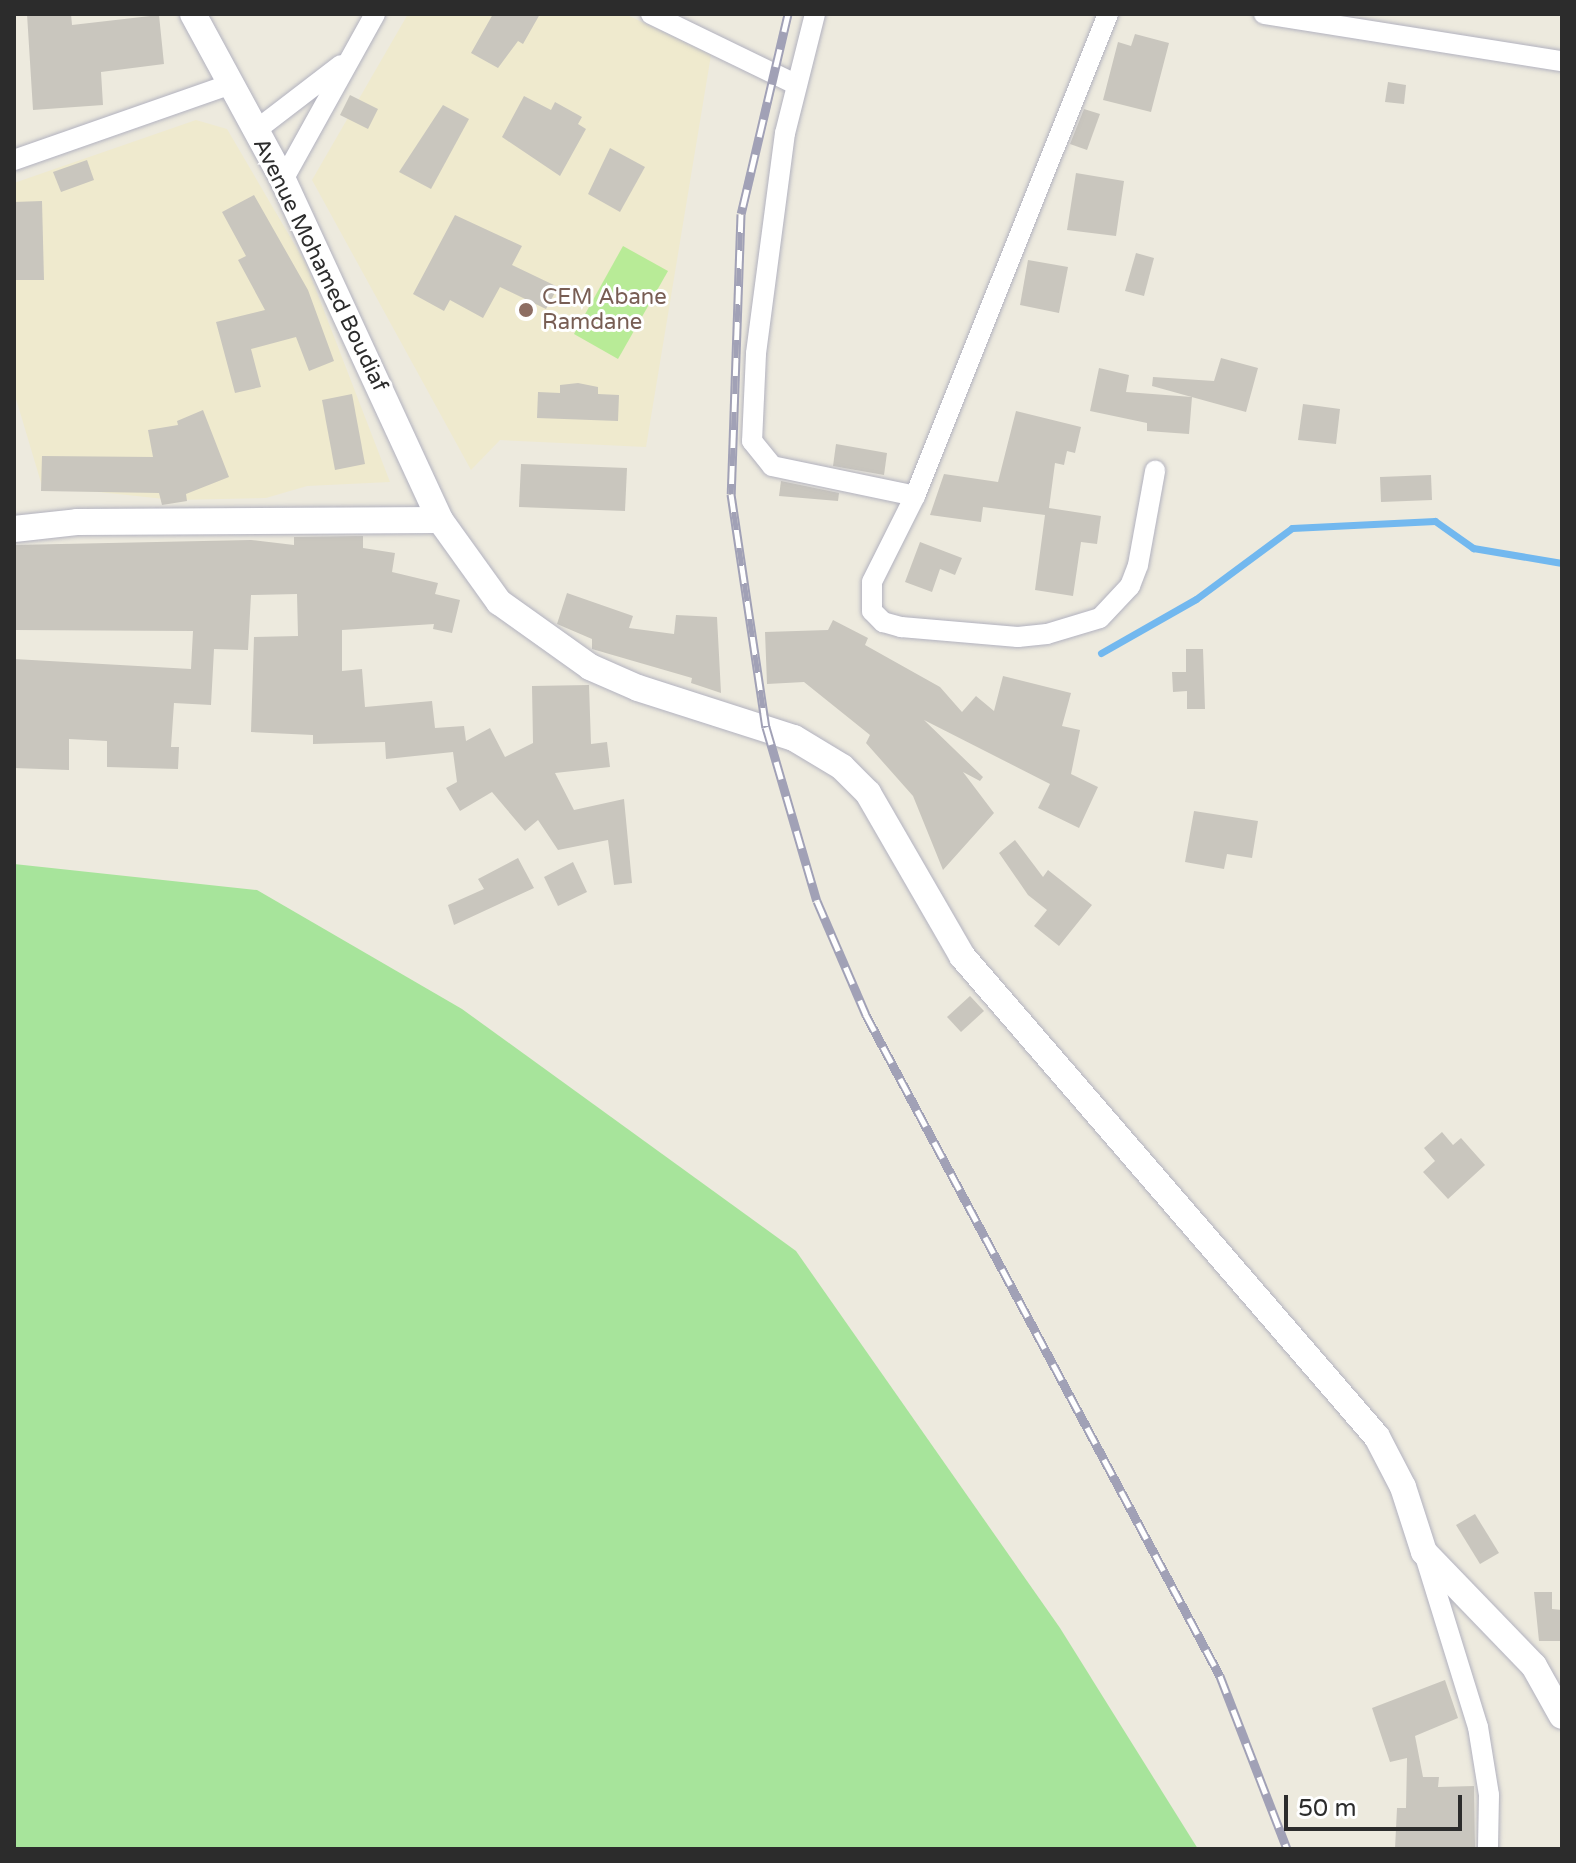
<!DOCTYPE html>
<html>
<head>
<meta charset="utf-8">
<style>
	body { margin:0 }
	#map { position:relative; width:1576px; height:1863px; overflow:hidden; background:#edeade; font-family:"Varela Round",sans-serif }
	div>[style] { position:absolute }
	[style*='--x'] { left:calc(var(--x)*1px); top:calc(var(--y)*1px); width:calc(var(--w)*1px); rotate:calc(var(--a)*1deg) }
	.education>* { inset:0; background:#efeace }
	.green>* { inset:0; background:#a7e49b }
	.pitch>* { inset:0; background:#b8eb97 }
	.stream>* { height:7px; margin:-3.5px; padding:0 3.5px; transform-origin:3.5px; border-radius:3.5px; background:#72b8ef }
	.building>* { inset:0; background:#c9c6be }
	.roads { filter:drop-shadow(0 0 2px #b2b2bf) drop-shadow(0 0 2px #b2b2bf) }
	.minor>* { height:20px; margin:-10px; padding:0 10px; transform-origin:10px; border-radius:10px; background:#fff }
	.tertiary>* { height:26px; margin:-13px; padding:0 13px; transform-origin:13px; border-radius:13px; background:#fff }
	.rail>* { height:9px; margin-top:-4.5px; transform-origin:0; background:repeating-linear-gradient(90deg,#fff 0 18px,#a1a1b6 0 36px); box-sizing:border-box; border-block:2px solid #a1a1b6 }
	.dots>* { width:22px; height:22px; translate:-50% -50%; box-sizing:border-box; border:4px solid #fff; border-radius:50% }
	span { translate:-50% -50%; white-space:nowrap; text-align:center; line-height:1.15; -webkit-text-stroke:6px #fff; paint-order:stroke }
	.street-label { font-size:22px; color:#2c2c2c }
	.education-label { font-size:22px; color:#785e54 }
	.left { translate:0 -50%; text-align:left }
	.frame { position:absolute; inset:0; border:16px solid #2c2c2c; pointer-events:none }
	.scale { position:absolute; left:1284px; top:1795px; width:178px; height:36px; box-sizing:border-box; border:4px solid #2c2c2c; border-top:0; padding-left:10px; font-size:24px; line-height:28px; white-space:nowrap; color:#2c2c2c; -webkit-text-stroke:6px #fff; paint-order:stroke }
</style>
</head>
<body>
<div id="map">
	<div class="education">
		<i style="clip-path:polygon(408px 14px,625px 14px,711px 55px,646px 447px,500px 440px,471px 470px,312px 180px)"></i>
		<i style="clip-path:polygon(196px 120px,227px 129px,306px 264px,390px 482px,307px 486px,266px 498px,174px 500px,42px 486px,14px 392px,14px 183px)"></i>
	</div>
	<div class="green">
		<i style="clip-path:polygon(14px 864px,257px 890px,462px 1009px,796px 1251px,1060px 1628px,1198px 1849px,14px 1849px)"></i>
	</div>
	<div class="pitch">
		<i style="clip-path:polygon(623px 246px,668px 271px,618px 359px,574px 334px)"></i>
	</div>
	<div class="stream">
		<i style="--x:1101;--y:653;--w:109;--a:-29.6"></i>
		<i style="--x:1196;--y:599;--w:119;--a:-36.5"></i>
		<i style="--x:1292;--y:528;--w:143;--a:-2.8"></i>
		<i style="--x:1435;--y:521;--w:47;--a:35.4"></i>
		<i style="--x:1473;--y:548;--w:90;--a:9.6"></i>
	</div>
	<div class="building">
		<i style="clip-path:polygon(27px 14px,71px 14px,72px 25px,159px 15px,164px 64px,101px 72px,103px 105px,33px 110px)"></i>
		<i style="clip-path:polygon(493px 14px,540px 14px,523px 44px,518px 41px,498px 68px,471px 53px)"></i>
		<i style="clip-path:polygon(1135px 34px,1169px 43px,1151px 112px,1103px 100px,1118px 42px,1131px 46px)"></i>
		<i style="clip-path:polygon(1388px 82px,1406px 85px,1404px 104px,1385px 102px)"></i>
		<i style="clip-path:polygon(350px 95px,378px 109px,368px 129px,340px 115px)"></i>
		<i style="clip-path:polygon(524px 96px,551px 110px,555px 102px,582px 117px,578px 124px,586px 129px,560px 176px,502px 137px)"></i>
		<i style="clip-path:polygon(443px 105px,469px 119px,431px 189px,399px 172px)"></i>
		<i style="clip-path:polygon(1084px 109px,1100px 114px,1087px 150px,1070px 144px)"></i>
		<i style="clip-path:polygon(610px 148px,645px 167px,620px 212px,588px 194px)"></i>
		<i style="clip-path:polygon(87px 160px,94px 180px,61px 192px,53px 172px)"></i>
		<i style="clip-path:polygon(1076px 173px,1124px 181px,1116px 236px,1067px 230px)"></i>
		<i style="clip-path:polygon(254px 195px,308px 290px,334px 361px,309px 371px,296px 337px,251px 349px,261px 387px,235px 393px,216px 322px,265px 310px,238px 260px,246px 256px,222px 212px)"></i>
		<i style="clip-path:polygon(42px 201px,44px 280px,14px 280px,14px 202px)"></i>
		<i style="clip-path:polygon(455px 215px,522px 246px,512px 265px,558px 287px,546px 309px,500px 287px,483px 318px,450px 300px,444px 311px,413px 294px)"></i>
		<i style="clip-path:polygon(1136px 253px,1154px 258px,1144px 296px,1125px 291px)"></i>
		<i style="clip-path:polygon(1028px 260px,1068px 267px,1059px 313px,1020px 305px)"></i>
		<i style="clip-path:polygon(1221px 358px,1258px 368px,1246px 412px,1152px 386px,1153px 377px,1214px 381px)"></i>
		<i style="clip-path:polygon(1099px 368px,1129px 375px,1126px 392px,1192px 397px,1189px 434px,1147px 431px,1147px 423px,1090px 411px)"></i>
		<i style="clip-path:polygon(578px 383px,598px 387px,598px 394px,619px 395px,618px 421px,537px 418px,538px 392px,560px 393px,560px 385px)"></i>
		<i style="clip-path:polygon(352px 394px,365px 464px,335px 470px,322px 400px)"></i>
		<i style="clip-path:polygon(1303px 404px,1340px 409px,1336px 444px,1298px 440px)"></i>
		<i style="clip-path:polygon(203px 410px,229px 477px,186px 494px,187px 501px,162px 505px,159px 493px,41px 491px,42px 456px,153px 457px,148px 430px,178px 425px,177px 421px)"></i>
		<i style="clip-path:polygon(1016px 411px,1081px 427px,1075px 453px,1067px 451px,1064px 465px,1055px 463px,1049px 508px,1101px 516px,1097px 544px,1081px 542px,1073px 596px,1035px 590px,1045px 515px,983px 507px,981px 522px,930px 515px,944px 474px,998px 482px)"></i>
		<i style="clip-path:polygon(836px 444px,887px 453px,884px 475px,833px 466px)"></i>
		<i style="clip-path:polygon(521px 464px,627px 468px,625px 511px,519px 507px)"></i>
		<i style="clip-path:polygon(1431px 475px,1432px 500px,1381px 502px,1380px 477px)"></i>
		<i style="clip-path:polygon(781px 481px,839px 493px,838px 501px,779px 496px)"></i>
		<i style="clip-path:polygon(363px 536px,363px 548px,395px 553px,392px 572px,438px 583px,435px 594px,460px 600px,452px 633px,433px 629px,434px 624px,342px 630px,342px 671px,362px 669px,365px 707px,432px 701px,435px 728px,464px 726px,466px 741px,490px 728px,505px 757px,533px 743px,532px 686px,589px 685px,591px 744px,607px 742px,610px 767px,555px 773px,574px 810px,624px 799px,632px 883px,614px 885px,608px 840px,558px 850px,538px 820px,525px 831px,492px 792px,460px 811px,446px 788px,457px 782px,453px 752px,386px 759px,385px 742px,313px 744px,313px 735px,251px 732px,254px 637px,298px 636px,297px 594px,251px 595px,248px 650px,214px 649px,211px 705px,174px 703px,171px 747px,179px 747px,178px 769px,107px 767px,107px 741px,69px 739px,69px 770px,14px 768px,14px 659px,191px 669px,193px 631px,14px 630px,14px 545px,251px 540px,294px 545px,294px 537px)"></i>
		<i style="clip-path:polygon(920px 542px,962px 558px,955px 575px,940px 569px,932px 592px,905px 582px)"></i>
		<i style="clip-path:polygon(567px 593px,633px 616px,629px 628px,674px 634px,676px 615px,717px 617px,721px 693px,691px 683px,692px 678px,592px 649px,592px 639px,557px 624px)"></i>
		<i style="clip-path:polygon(833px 620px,868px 638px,865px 645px,940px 687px,962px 712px,976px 696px,994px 711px,1003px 676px,1071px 693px,1062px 726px,1080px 730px,1071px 774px,1098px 787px,1079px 828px,1038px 808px,1050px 784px,924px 720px,983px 777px,980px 781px,963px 772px,994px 813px,943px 870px,913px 796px,866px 743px,870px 735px,804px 682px,767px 684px,765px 632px,828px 630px)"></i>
		<i style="clip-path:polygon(1186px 649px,1203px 649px,1205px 709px,1187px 709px,1187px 691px,1173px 692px,1172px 672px,1186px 672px)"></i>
		<i style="clip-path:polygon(1194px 811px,1258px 821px,1252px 858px,1227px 854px,1224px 869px,1185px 862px)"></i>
		<i style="clip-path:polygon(1015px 840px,1043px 877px,1048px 870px,1092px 905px,1059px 946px,1034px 926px,1047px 910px,1028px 895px,999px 853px)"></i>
		<i style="clip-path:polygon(518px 858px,534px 888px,454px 925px,448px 905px,484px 889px,478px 879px)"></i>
		<i style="clip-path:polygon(573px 862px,587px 892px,558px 906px,544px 877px)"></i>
		<i style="clip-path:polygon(970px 996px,984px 1011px,961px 1032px,947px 1017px)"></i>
		<i style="clip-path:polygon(1442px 1132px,1453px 1145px,1461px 1138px,1485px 1165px,1448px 1199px,1423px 1172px,1435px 1161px,1424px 1148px)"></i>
		<i style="clip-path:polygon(1475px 1514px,1499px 1553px,1480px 1564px,1456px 1525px)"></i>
		<i style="clip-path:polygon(1534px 1592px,1552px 1592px,1552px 1609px,1562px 1610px,1562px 1641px,1539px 1641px)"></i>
		<i style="clip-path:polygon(1445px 1680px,1458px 1718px,1415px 1736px,1423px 1777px,1439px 1777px,1438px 1787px,1474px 1786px,1475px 1849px,1395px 1849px,1397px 1808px,1406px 1808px,1407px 1758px,1390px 1762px,1372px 1708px)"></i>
	</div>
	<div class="roads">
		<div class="minor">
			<i style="--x:651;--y:14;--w:162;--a:25.9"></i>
			<i style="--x:815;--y:14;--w:123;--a:104.1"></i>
			<i style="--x:785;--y:133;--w:223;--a:97.5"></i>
			<i style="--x:756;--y:354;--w:87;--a:92.6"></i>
			<i style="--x:752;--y:441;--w:32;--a:51"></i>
			<i style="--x:772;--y:466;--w:146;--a:11.8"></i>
			<i style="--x:1108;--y:14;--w:519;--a:111.82"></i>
			<i style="--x:915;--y:496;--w:96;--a:116.6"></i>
			<i style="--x:872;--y:582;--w:29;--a:90"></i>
			<i style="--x:872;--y:611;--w:16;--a:45"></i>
			<i style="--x:883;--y:622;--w:19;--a:16"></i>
			<i style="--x:901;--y:627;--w:117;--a:4.9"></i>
			<i style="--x:1018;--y:637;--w:29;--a:-6"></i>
			<i style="--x:1047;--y:634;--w:55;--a:-16.8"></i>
			<i style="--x:1100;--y:618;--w:44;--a:-46.8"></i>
			<i style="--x:1130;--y:586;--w:22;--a:-69"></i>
			<i style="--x:1138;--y:565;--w:96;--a:-79.7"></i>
			<i style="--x:1264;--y:14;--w:302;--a:9"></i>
			<i style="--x:255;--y:131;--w:108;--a:-37.5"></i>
			<i style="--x:14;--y:160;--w:227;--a:-19.3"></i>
			<i style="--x:283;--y:180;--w:190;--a:-61"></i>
			<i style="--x:1425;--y:1556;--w:179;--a:72.8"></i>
			<i style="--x:1478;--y:1727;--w:69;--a:80.8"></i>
			<i style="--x:1489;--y:1795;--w:54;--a:91.1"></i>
		</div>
		<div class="tertiary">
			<i style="--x:193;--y:14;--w:189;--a:61.5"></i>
			<i style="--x:283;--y:180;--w:374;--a:65.2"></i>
			<i style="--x:440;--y:520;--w:101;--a:54.3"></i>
			<i style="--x:499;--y:602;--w:112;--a:35.5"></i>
			<i style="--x:590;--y:667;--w:52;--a:23.6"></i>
			<i style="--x:638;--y:688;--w:164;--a:17.8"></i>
			<i style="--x:794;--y:738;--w:56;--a:31.1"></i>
			<i style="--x:842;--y:767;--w:37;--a:45"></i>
			<i style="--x:868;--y:793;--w:188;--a:60"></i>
			<i style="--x:962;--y:956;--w:635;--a:49.21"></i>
			<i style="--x:1377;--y:1437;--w:56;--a:62.5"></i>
			<i style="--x:1403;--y:1487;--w:68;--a:72.1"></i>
			<i style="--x:1424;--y:1552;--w:158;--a:46"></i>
			<i style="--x:1534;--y:1666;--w:57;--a:60.8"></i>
			<i style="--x:14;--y:529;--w:63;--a:-6.3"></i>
			<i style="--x:77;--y:522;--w:363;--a:-0.3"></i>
		</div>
	</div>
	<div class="rail">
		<i style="--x:788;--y:14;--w:205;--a:103.2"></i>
		<i style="--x:741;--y:214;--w:280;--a:92"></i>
		<i style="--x:731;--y:494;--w:236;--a:81.5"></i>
		<i style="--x:766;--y:727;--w:181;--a:73.7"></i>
		<i style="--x:817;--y:901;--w:124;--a:66.7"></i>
		<i style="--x:866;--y:1015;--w:750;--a:61.83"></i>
		<i style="--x:1220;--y:1676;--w:186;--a:68.8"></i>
	</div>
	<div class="dots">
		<i style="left:526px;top:310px;background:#8d6e63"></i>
	</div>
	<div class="street-label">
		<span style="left:320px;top:265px;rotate:64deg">Avenue Mohamed Boudiaf</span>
	</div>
	<div class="education-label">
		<span class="left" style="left:542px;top:310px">CEM Abane<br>Ramdane</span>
	</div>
	<div class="frame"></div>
	<div class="scale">50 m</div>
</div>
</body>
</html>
